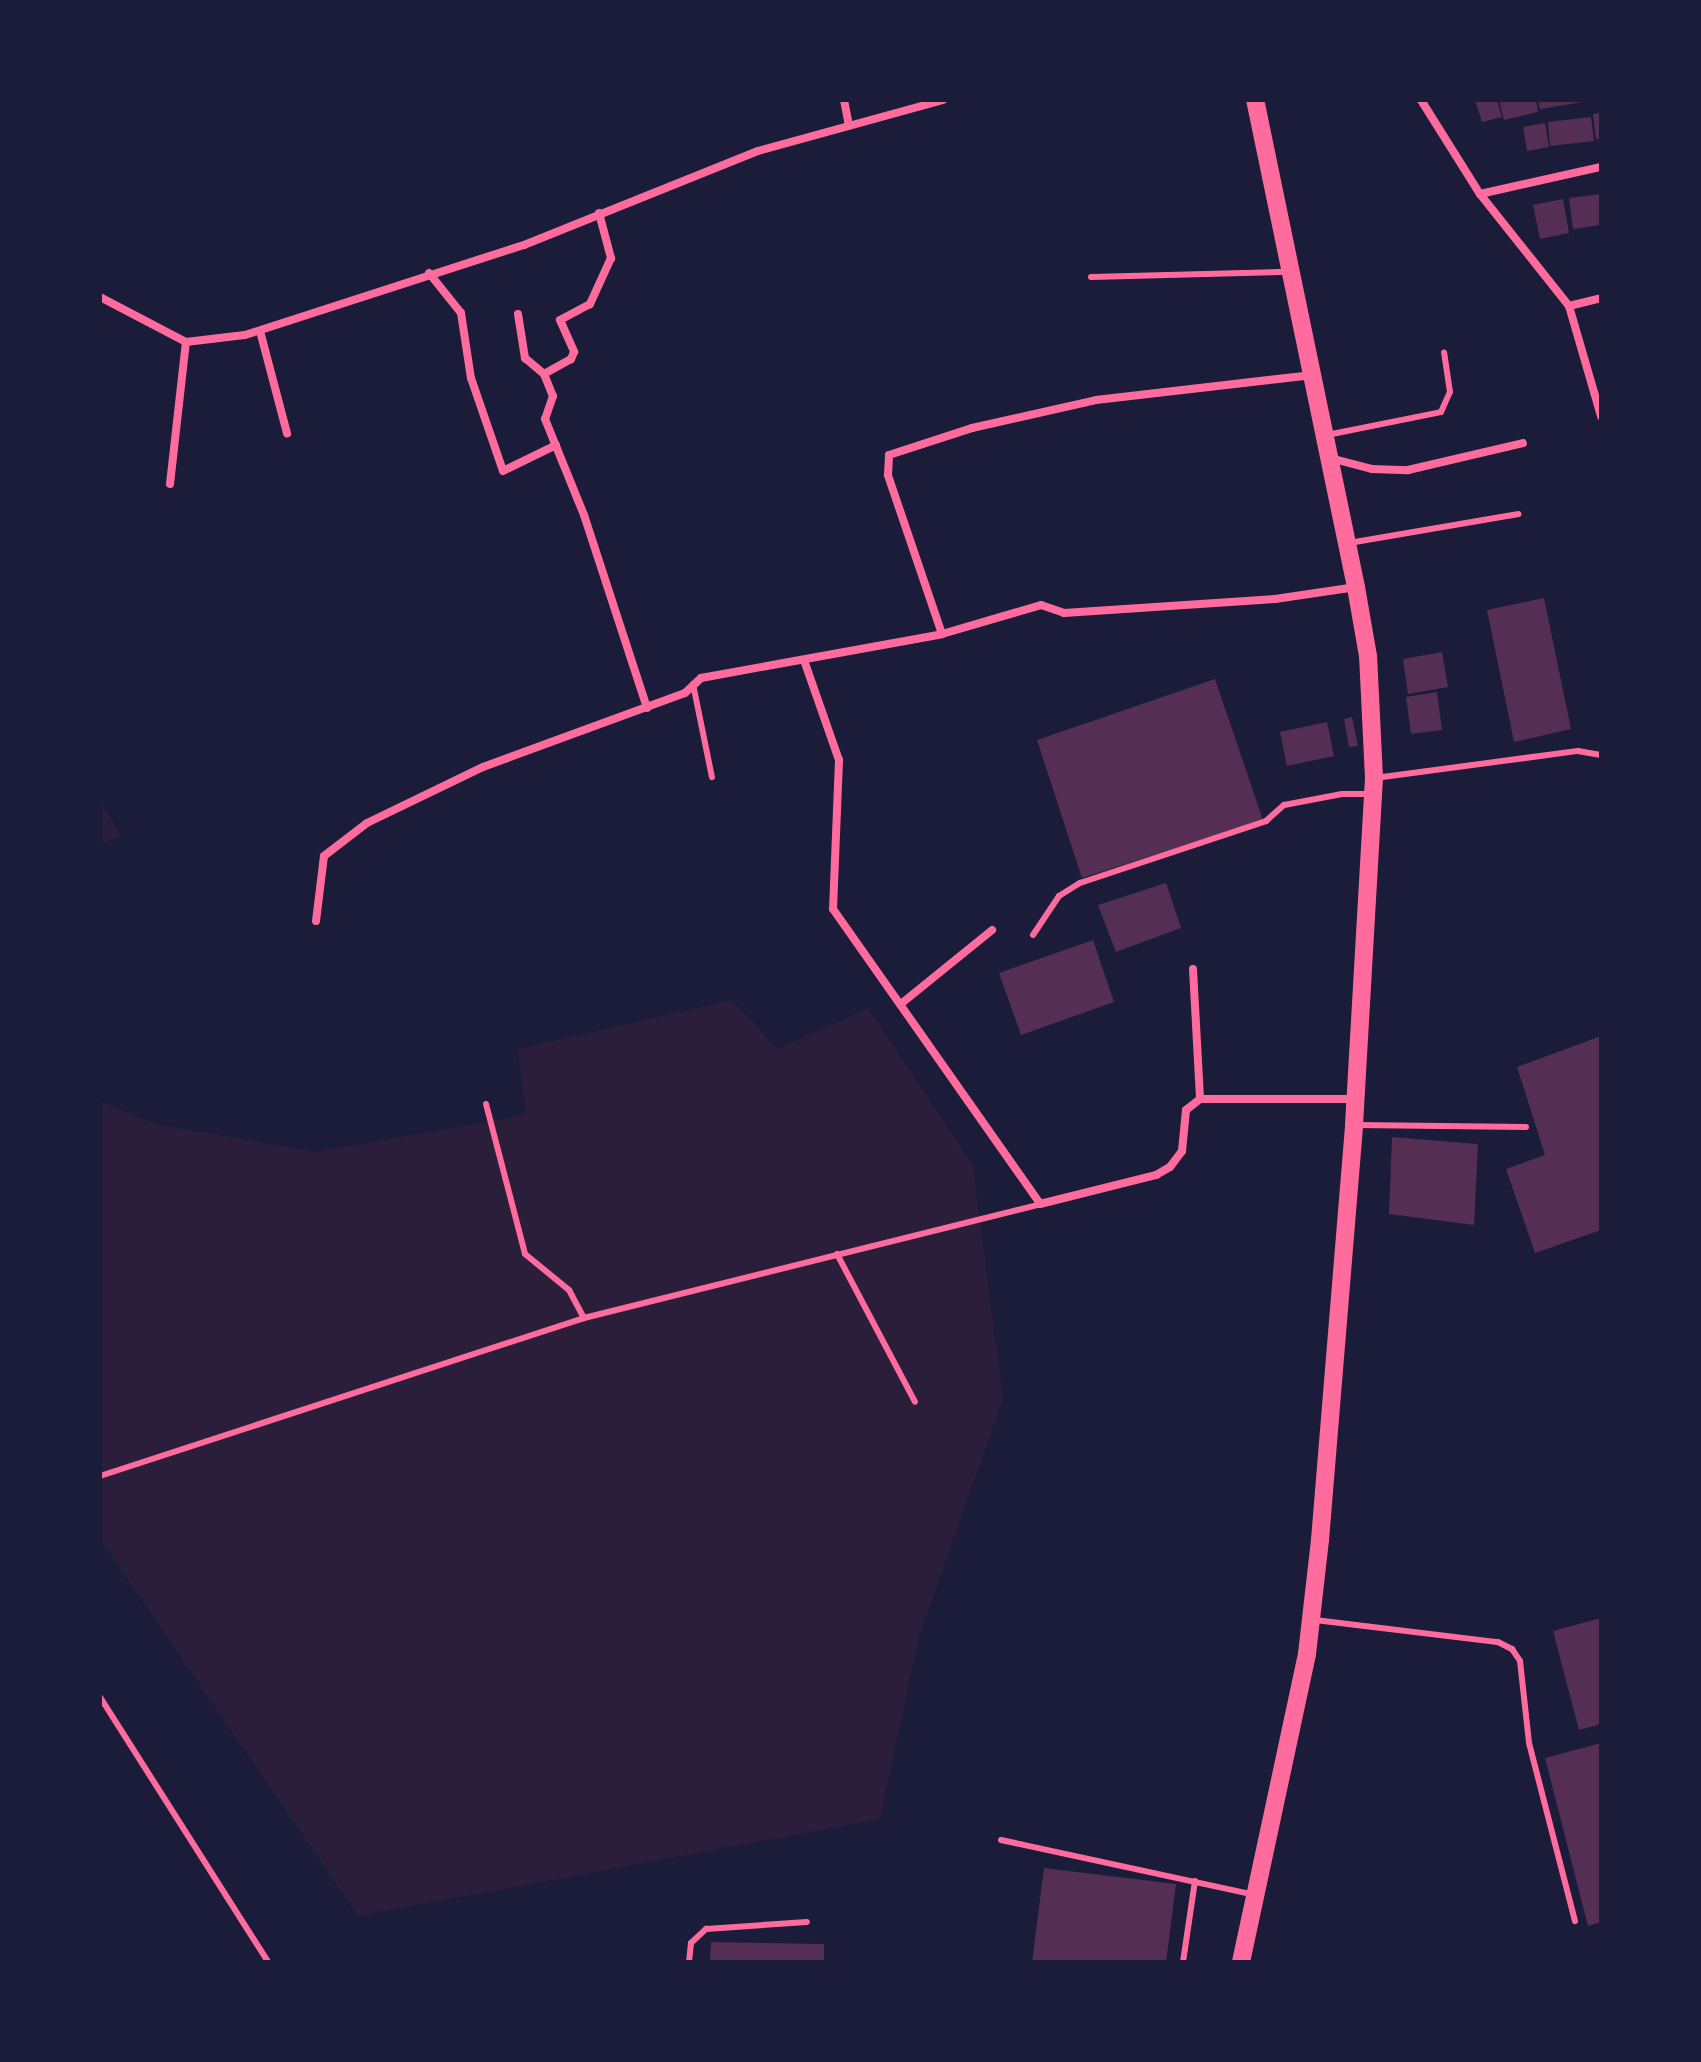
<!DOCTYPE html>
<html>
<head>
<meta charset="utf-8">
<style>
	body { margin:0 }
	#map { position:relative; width:1701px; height:2062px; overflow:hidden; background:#1b1b3a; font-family:"Open Sans",sans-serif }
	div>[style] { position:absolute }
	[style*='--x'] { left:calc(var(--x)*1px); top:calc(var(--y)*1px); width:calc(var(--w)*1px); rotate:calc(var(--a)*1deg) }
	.green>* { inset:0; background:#2a1e3b }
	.building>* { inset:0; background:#542f53 }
	.service>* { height:6px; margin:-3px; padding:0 3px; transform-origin:3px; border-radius:3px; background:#ff6b9d }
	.minor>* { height:8px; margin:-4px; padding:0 4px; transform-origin:4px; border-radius:4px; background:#ff6b9d }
	.primary>* { height:18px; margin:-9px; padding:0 9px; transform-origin:9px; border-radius:9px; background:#ff6b9d }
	span { translate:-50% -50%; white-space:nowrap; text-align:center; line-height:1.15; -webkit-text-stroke:6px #1b1b3a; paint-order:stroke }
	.frame { position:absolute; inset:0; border:102px solid #1b1b3a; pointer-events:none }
</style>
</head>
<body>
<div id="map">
	<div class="green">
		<i style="clip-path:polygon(100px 801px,121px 836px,100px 845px)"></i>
		<i style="clip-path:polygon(732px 1000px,778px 1049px,868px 1008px,973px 1166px,1003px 1399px,919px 1636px,880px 1819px,358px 1916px,100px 1539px,100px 1101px,155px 1124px,316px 1152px,526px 1115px,518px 1049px)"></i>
	</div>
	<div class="building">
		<i style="clip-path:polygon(1475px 100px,1497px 100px,1502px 117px,1482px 122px)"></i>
		<i style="clip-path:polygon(1499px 100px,1536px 100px,1538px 112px,1504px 120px)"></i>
		<i style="clip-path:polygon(1538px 100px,1589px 100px,1589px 101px,1540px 109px)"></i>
		<i style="clip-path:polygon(1601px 113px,1601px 139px,1596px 139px,1593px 114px)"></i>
		<i style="clip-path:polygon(1591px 117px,1594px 141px,1550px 146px,1548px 122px)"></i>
		<i style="clip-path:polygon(1545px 123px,1549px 147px,1527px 151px,1523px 127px)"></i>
		<i style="clip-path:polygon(1601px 194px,1601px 225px,1573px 229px,1569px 198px)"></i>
		<i style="clip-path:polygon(1563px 199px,1569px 233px,1540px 239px,1533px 205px)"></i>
		<i style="clip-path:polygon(1544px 598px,1571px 729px,1514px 742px,1487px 610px)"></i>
		<i style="clip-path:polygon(1442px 652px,1448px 687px,1408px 694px,1403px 659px)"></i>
		<i style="clip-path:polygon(1215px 679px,1263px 820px,1082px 878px,1037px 740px)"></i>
		<i style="clip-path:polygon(1437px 692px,1442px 730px,1411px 734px,1406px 697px)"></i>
		<i style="clip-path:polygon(1352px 717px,1358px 746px,1349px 747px,1344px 719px)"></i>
		<i style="clip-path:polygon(1327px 722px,1334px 756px,1287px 766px,1280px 732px)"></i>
		<i style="clip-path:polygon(1166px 883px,1181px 928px,1116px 952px,1098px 905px)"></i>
		<i style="clip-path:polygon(1093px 940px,1114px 1002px,1021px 1035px,999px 973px)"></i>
		<i style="clip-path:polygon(1601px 1036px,1601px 1230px,1535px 1253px,1506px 1169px,1545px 1155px,1517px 1067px)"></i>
		<i style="clip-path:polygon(1392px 1137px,1478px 1144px,1474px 1225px,1389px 1214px)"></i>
		<i style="clip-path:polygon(1601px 1618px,1601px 1724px,1579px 1730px,1553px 1631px)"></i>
		<i style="clip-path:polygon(1601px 1743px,1601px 1922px,1588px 1926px,1545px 1758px)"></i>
		<i style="clip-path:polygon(1044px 1868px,1176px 1884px,1166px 1962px,1032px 1962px)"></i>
		<i style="clip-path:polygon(711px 1942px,824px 1944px,824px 1962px,710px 1962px)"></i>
	</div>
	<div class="service">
		<i style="--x:1091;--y:277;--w:197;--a:-1.5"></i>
		<i style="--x:1327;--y:435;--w:116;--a:-11.4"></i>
		<i style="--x:1441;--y:412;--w:22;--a:-66"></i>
		<i style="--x:1450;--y:392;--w:40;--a:-98.5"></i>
		<i style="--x:1349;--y:543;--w:172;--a:-9.7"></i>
		<i style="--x:693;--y:684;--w:95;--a:78.5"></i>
		<i style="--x:1375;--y:778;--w:205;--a:-7.6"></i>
		<i style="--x:1578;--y:751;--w:23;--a:10"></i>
		<i style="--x:1033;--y:935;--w:47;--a:-56.3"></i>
		<i style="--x:1059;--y:896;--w:25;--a:-32"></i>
		<i style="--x:1080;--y:883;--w:196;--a:-18.4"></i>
		<i style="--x:1266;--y:821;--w:24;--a:-42"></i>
		<i style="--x:1284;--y:805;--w:59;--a:-10.7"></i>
		<i style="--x:1342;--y:794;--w:30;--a:0"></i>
		<i style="--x:486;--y:1104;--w:155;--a:75.4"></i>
		<i style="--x:525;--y:1254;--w:57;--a:39.3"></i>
		<i style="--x:569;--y:1290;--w:32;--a:62"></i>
		<i style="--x:1357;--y:1125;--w:169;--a:0.7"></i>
		<i style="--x:837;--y:1254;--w:167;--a:62.2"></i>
		<i style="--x:100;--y:1476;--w:509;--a:-18.08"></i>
		<i style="--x:584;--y:1318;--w:470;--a:-14"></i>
		<i style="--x:1315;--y:1620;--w:184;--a:6.9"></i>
		<i style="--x:1498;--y:1642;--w:16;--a:27"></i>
		<i style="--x:1512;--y:1649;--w:14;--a:56"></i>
		<i style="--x:1520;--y:1661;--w:82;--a:83.7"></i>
		<i style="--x:1529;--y:1743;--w:184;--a:75.5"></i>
		<i style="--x:100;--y:1697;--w:314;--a:57.6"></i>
		<i style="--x:1001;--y:1840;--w:256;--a:12.2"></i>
		<i style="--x:689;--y:1962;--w:19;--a:-84"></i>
		<i style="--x:691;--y:1943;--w:21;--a:-43"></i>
		<i style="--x:706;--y:1929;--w:101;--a:-4"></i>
		<i style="--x:1183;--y:1962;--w:82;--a:-81.6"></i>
	</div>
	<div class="minor">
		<i style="--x:844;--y:100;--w:26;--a:79"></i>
		<i style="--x:1421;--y:100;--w:111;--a:57.9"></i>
		<i style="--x:1480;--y:194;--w:143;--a:51.5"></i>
		<i style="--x:1569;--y:306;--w:115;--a:73.8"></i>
		<i style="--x:1480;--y:194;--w:124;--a:-12.6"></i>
		<i style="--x:599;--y:213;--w:47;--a:75.1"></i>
		<i style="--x:611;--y:258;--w:51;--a:114.5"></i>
		<i style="--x:590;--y:304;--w:34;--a:152"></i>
		<i style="--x:560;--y:320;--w:35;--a:66"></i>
		<i style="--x:574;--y:352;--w:8;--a:113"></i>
		<i style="--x:571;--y:359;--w:31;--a:151"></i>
		<i style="--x:544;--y:374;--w:24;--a:68"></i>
		<i style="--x:553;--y:396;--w:24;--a:109"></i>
		<i style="--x:545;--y:419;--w:104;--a:67.9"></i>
		<i style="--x:584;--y:515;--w:203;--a:71.9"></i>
		<i style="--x:429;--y:273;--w:51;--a:51.3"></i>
		<i style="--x:461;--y:313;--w:66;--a:81.3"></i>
		<i style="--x:471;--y:378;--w:98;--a:71"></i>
		<i style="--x:503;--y:471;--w:59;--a:-26.1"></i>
		<i style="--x:100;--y:297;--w:97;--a:27.6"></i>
		<i style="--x:186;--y:342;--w:59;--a:-6.8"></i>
		<i style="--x:245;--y:335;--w:293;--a:-17.9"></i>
		<i style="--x:524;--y:245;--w:252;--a:-21.9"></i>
		<i style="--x:758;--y:151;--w:192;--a:-15.4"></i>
		<i style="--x:1569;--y:306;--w:33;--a:-14"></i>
		<i style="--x:518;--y:314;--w:45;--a:81"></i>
		<i style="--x:525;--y:358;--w:25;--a:40"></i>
		<i style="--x:260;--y:331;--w:106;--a:75.2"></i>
		<i style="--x:1330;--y:458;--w:43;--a:14.7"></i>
		<i style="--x:1372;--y:469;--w:36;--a:2"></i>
		<i style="--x:1408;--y:470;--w:118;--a:-13.2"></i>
		<i style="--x:170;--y:484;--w:143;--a:-83.6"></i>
		<i style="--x:942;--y:634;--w:168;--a:-108.8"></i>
		<i style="--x:888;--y:475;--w:20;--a:-87"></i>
		<i style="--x:889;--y:455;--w:87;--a:-18"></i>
		<i style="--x:972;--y:428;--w:127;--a:-12.7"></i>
		<i style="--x:1096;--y:400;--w:216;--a:-6.6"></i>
		<i style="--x:805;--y:663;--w:103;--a:70.7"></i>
		<i style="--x:839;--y:760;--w:149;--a:92.3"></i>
		<i style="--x:833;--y:909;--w:360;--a:54.9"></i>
		<i style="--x:1040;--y:1204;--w:120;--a:-14"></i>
		<i style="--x:1156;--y:1175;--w:16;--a:-30"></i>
		<i style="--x:1170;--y:1167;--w:20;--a:-53"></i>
		<i style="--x:1182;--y:1151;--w:41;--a:-84.4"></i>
		<i style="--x:1186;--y:1110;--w:18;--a:-38"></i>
		<i style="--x:1200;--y:1099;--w:154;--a:0"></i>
		<i style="--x:316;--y:921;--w:65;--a:-83"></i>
		<i style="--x:324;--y:856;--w:54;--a:-37.5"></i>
		<i style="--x:367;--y:823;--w:129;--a:-25.8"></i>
		<i style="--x:483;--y:767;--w:215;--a:-20.1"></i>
		<i style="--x:685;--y:693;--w:22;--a:-43"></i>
		<i style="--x:701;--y:678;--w:245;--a:-10.3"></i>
		<i style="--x:942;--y:634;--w:103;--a:-16.3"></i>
		<i style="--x:1041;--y:605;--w:24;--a:19"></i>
		<i style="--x:1064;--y:613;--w:211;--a:-3.8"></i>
		<i style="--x:1275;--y:599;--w:82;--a:-8.4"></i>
		<i style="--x:1193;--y:969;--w:130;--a:86.9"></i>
		<i style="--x:902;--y:1003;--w:116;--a:-39"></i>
	</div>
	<div class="primary">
		<i style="--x:1241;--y:1962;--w:315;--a:-77.9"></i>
		<i style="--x:1307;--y:1654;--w:115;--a:-83.5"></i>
		<i style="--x:1320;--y:1540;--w:416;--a:-85.3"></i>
		<i style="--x:1354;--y:1125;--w:348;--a:-86.7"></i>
		<i style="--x:1374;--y:778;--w:122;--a:-92.8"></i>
		<i style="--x:1368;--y:656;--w:70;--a:-99.9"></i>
		<i style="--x:1356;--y:587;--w:497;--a:-101.7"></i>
	</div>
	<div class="frame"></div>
</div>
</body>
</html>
